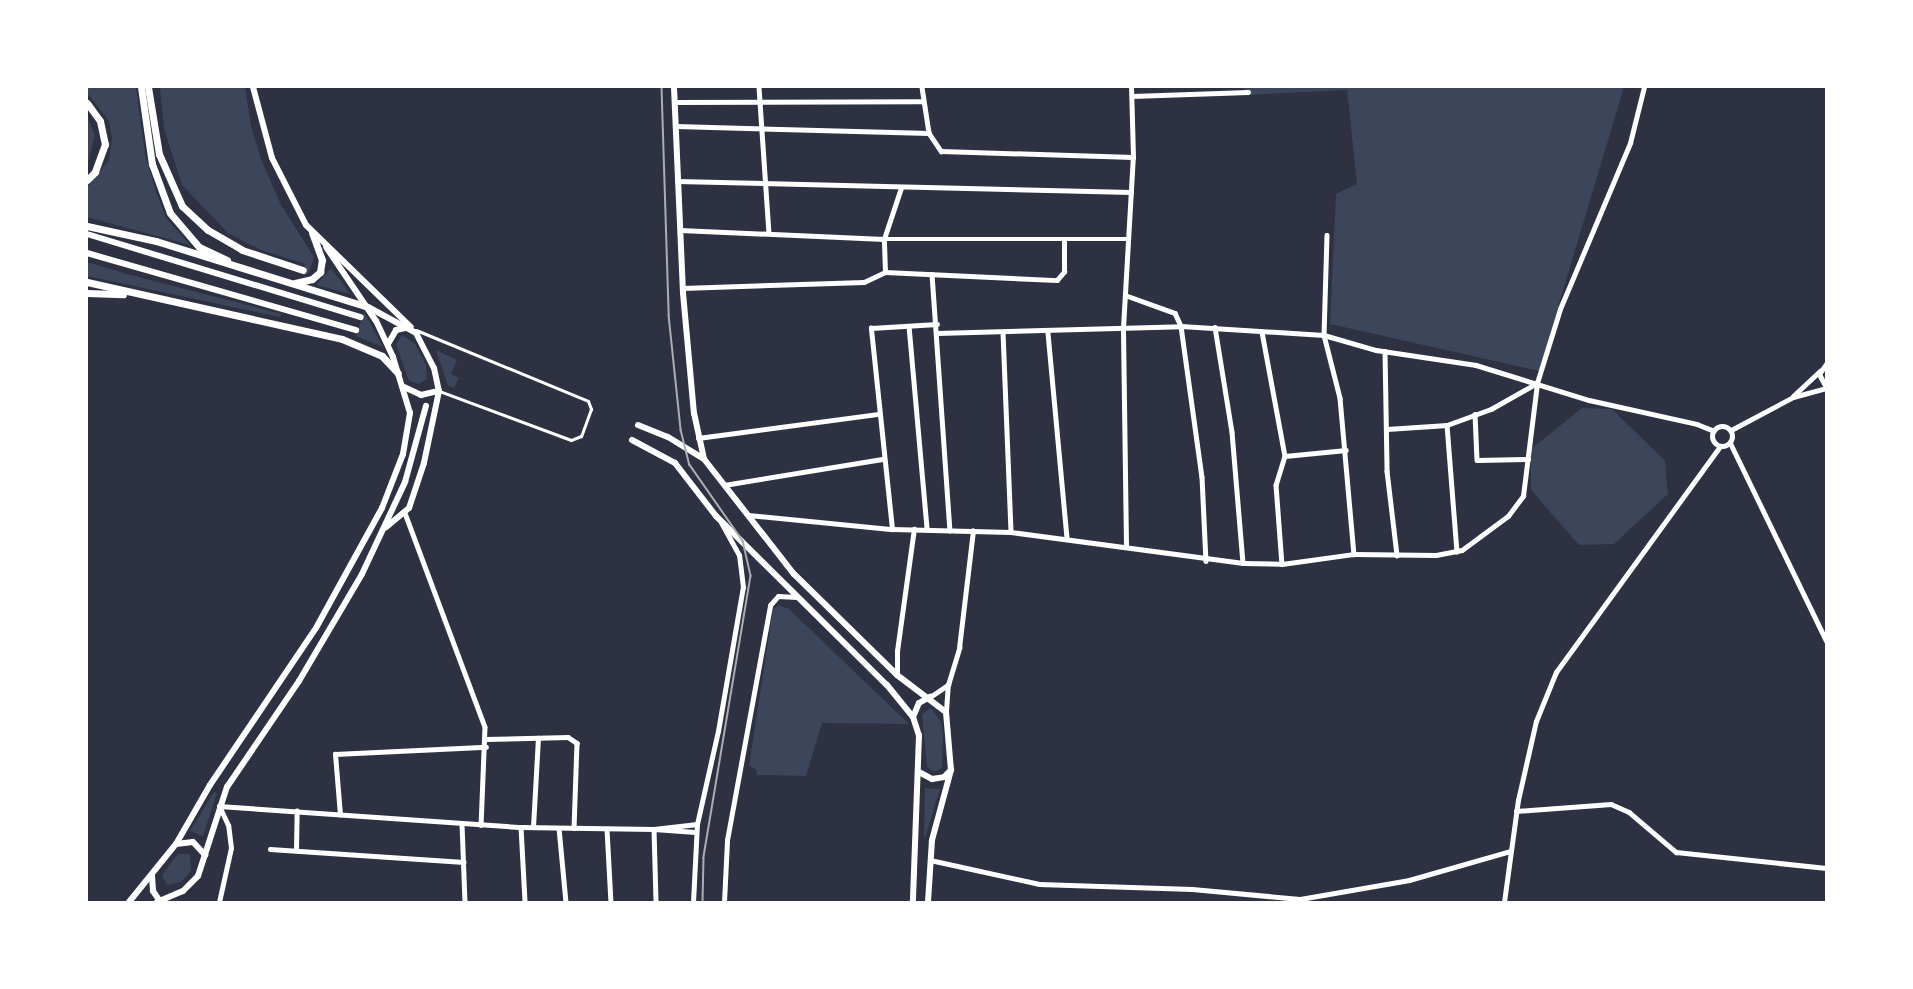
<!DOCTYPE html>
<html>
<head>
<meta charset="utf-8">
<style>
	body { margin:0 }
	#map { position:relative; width:1913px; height:989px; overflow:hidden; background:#2d3142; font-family:"PT Sans",sans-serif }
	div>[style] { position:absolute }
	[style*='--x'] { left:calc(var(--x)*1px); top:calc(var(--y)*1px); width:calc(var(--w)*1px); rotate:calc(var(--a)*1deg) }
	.green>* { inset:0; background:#3c4559 }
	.pedestrian>* { height:3px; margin:-1.5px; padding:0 1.5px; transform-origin:1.5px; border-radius:1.5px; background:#fff }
	.minor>* { height:4.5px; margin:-2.25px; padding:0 2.25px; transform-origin:2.25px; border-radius:2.25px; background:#fff }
	.tertiary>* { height:5px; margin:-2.5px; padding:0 2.5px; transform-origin:2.5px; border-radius:2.5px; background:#fff }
	.tertiary>.ring { margin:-2.5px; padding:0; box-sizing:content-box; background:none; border:5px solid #fff; border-radius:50% }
	.secondary>* { height:6px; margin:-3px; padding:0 3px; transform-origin:3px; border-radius:3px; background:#fff }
	.primary>* { height:7px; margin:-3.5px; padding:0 3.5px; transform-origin:3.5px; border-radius:3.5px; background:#fff }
	.tram>* { height:1.5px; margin:-0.75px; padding:0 0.75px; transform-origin:0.75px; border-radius:0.75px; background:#abadb3 }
	span { translate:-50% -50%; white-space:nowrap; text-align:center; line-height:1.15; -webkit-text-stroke:6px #fff; paint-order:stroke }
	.frame { position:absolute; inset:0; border:88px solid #fff; pointer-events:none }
</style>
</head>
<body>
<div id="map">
	<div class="green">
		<i style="clip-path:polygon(87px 87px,136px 87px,145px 154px,156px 192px,166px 218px,190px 245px,87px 217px,87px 187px,109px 160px,112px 138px,109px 121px,87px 93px)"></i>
		<i style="clip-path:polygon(160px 87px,245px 87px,251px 126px,261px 159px,281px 205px,314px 257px,309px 273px,303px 276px,305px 264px,261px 250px,228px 233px,182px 185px,164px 129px)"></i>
		<i style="clip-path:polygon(1243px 87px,1624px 87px,1539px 371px,1330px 324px,1336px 194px,1357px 184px,1347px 90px,1246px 95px)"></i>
		<i style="clip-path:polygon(87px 116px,95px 135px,87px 166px)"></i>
		<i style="clip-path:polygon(87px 262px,127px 274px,282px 314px,280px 317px,87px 276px)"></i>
		<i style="clip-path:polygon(331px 268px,344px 285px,350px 294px,316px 285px)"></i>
		<i style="clip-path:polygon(364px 312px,383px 347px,356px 336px)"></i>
		<i style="clip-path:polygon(402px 335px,415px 344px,426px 365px,427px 379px,419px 384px,409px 381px,400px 356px,396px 344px)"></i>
		<i style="clip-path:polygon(436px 350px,457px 360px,451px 374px,459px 378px,454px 388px,448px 386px)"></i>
		<i style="clip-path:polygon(1582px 408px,1612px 409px,1665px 461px,1668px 494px,1614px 544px,1579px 545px,1531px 490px,1531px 449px)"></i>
		<i style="clip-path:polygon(779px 605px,789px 609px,909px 724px,822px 723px,806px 776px,757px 775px,756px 769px,749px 766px,773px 609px)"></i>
		<i style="clip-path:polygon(931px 708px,941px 722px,943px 734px,942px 768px,934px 772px,927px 767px,922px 714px)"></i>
		<i style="clip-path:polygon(925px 788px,940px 789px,925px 838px,924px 837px)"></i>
		<i style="clip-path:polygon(214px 792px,217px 793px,203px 836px,190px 831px)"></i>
		<i style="clip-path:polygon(178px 854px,190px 854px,191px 871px,181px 882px,167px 885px,162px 875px)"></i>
	</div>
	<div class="pedestrian">
		<i style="--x:416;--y:330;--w:186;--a:22.4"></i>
		<i style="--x:588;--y:401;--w:9;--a:69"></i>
		<i style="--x:591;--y:409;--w:29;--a:110"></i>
		<i style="--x:581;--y:436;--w:11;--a:158"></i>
		<i style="--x:571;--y:440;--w:141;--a:-159.6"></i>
	</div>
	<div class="minor">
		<i style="--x:759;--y:87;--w:146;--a:86.1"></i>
		<i style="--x:922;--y:87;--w:47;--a:81.3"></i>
		<i style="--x:929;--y:133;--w:22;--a:56"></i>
		<i style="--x:941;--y:151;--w:192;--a:1.8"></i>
		<i style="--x:1132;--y:96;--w:116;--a:-2"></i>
		<i style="--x:675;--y:102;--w:247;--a:-0.2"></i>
		<i style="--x:676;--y:126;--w:253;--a:1.6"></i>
		<i style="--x:677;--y:181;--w:454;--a:1.4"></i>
		<i style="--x:680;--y:230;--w:204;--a:2.5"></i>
		<i style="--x:884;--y:239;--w:243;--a:0"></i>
		<i style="--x:1327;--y:235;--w:100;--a:91.7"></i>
		<i style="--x:1324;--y:335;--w:65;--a:75.7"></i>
		<i style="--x:1340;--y:398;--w:157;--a:84.9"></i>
		<i style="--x:885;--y:272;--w:172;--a:2.7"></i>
		<i style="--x:1057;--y:280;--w:11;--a:-49"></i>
		<i style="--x:1064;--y:272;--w:32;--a:-90"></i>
		<i style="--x:885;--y:272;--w:33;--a:-92"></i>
		<i style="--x:884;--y:239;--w:54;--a:-71.6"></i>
		<i style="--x:932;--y:274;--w:257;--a:86"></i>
		<i style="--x:682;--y:288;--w:182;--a:-1.9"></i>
		<i style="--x:864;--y:282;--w:23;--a:-25"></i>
		<i style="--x:1125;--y:295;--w:53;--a:19.8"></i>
		<i style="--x:1175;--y:313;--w:14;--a:65"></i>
		<i style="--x:1181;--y:326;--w:152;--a:82.1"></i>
		<i style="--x:1202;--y:477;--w:84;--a:87.3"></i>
		<i style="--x:909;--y:326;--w:204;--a:84.9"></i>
		<i style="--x:1215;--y:327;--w:106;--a:80.8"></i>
		<i style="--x:1232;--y:432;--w:131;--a:85.2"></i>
		<i style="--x:1003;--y:332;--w:200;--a:87.7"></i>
		<i style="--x:1262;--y:332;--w:126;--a:79.5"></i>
		<i style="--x:1285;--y:456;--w:30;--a:107"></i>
		<i style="--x:1276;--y:485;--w:79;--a:85.7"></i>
		<i style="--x:937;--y:333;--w:244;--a:-1.6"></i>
		<i style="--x:1181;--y:326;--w:143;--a:3.6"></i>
		<i style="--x:1324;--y:335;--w:54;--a:16.1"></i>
		<i style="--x:1376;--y:350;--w:101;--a:8.5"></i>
		<i style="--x:1476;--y:365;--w:118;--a:17.2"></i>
		<i style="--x:1589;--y:400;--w:111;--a:12.5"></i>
		<i style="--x:1697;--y:424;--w:18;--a:22"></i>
		<i style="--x:1048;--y:333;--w:206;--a:84.7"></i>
		<i style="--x:1385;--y:351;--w:120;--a:89"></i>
		<i style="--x:1387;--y:471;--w:85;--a:83.2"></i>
		<i style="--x:1475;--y:414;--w:46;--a:87.5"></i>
		<i style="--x:1477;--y:460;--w:51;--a:-1.1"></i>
		<i style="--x:1447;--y:425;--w:127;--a:85.5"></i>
		<i style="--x:1387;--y:429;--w:60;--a:-3.8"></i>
		<i style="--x:1447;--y:425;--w:47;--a:-20"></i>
		<i style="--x:1491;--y:409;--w:53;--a:-29.5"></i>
		<i style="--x:698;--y:438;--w:182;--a:-7.6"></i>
		<i style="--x:1285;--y:456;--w:61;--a:-5.6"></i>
		<i style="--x:724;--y:485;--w:160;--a:-9.3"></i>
		<i style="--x:405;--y:513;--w:228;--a:69.5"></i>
		<i style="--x:485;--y:727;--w:98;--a:92.3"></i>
		<i style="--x:748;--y:515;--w:145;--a:5.6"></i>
		<i style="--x:892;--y:529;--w:119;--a:1.4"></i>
		<i style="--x:1011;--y:532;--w:234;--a:7.6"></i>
		<i style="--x:1243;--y:563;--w:39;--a:1"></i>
		<i style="--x:1282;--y:564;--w:73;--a:-7.9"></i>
		<i style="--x:1354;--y:554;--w:82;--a:0.7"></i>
		<i style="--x:1436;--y:555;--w:26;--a:-11"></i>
		<i style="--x:1462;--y:550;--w:57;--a:-36.5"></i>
		<i style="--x:1508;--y:516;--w:25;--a:-53"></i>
		<i style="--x:1523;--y:496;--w:114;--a:-82.9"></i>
		<i style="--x:1537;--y:383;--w:77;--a:-72.7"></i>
		<i style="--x:1560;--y:309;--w:180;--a:-67.1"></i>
		<i style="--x:1630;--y:143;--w:58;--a:-76"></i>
		<i style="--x:892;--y:529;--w:202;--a:-96"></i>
		<i style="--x:871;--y:328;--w:66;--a:-3.5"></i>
		<i style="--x:1126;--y:546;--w:218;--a:-90.8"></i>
		<i style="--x:1123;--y:328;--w:171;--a:-86.7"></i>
		<i style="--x:1133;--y:157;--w:70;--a:-91.6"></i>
		<i style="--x:897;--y:675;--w:24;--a:-90"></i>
		<i style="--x:897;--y:651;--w:123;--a:-82.1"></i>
		<i style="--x:930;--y:697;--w:22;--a:-34"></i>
		<i style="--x:946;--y:711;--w:26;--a:-86"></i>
		<i style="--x:948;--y:685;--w:39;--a:-73"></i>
		<i style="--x:959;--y:648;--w:118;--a:-83.2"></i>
		<i style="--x:486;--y:739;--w:82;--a:-1.4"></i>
		<i style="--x:568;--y:737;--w:11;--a:34"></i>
		<i style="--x:577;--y:743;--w:85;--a:92"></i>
		<i style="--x:219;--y:806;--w:303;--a:4"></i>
		<i style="--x:521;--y:827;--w:133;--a:0.9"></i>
		<i style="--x:654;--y:829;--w:43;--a:-6.6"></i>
		<i style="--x:1516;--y:811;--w:95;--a:-4.2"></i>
		<i style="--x:1611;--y:804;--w:20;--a:24"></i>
		<i style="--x:1629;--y:812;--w:62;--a:40.4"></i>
		<i style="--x:1676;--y:852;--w:151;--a:6.1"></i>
		<i style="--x:340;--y:815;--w:61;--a:-94.7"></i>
		<i style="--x:335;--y:754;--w:151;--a:-2.7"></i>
		<i style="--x:462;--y:824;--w:78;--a:87.8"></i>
		<i style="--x:521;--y:827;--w:75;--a:86.9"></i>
		<i style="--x:533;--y:827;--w:89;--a:-86.8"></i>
		<i style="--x:559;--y:828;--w:74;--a:84.6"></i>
		<i style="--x:607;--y:829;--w:73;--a:86.9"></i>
		<i style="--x:654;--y:829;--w:73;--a:88.4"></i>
		<i style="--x:654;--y:829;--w:41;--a:4.2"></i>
		<i style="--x:270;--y:849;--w:194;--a:3.8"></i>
		<i style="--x:296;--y:850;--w:39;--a:-89"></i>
	</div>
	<div class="tertiary">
		<i style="--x:1826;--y:364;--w:12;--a:125"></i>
		<i style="--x:1819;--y:374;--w:15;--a:62"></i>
		<i style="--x:1793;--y:396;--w:37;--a:-43"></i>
		<i class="ring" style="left:1712px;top:426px;width:15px;height:15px"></i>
		<i style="--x:1731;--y:430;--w:70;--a:-28"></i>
		<i style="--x:1793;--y:397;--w:34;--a:-15"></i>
		<i style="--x:1730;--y:443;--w:220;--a:64.1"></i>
		<i style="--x:930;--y:860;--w:112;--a:12.4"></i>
		<i style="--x:1039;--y:884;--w:153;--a:1.9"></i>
		<i style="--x:1192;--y:889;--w:108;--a:5.3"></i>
		<i style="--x:1300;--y:899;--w:111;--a:-9.9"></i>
		<i style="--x:1409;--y:880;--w:105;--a:-16"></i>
		<i style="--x:219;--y:902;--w:55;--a:-77.5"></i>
		<i style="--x:231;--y:848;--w:23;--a:-97"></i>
		<i style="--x:228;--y:825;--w:21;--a:-115"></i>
		<i style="--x:693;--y:902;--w:78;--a:-87.1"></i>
		<i style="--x:697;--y:824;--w:95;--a:-77.3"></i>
		<i style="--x:718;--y:731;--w:146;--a:-80.2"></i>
		<i style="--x:743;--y:587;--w:32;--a:-97"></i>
		<i style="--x:739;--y:555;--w:37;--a:-119"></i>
		<i style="--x:724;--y:902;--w:62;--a:-87.2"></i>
		<i style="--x:727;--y:840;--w:239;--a:-79.6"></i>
		<i style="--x:770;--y:605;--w:12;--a:-48"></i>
		<i style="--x:778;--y:596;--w:19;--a:3"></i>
		<i style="--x:1504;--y:902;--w:103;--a:-82.2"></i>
		<i style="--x:1518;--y:800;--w:81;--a:-77.2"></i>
		<i style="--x:1536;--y:721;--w:53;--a:-67.8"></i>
		<i style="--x:1556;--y:672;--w:279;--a:-54"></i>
	</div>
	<div class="secondary">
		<i style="--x:253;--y:87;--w:73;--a:75"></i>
		<i style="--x:272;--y:158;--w:75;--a:63.1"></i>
		<i style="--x:306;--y:225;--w:146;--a:44.2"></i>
		<i style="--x:674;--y:87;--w:206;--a:87.5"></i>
		<i style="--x:683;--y:293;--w:121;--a:84.8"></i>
		<i style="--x:694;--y:413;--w:47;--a:77.7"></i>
		<i style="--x:87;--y:234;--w:286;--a:16.9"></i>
		<i style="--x:87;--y:253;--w:280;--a:16"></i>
		<i style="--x:368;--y:307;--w:55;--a:28.4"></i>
		<i style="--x:416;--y:333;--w:39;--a:63"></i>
		<i style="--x:434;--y:368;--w:24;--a:78"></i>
		<i style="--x:439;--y:391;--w:74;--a:101.8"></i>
		<i style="--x:424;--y:463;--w:47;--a:108.4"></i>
		<i style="--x:409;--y:508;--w:30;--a:140"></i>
		<i style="--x:388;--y:344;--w:16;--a:-60"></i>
		<i style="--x:396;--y:330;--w:14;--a:-12"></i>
		<i style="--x:404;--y:387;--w:19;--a:25"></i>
		<i style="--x:421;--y:395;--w:18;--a:-13"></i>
		<i style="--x:638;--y:425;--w:32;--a:22"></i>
		<i style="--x:668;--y:437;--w:42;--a:31.4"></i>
		<i style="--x:704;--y:459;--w:146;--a:52"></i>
		<i style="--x:794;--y:574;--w:144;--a:44.4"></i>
		<i style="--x:897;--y:675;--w:61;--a:37.1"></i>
		<i style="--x:946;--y:712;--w:58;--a:85.1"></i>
		<i style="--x:951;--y:770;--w:73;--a:105.2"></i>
		<i style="--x:932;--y:840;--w:62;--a:93.7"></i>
		<i style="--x:632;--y:440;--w:49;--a:28.1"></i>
		<i style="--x:675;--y:463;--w:67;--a:52.3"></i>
		<i style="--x:716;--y:516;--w:240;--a:44.7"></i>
		<i style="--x:887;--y:685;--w:41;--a:50.9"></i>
		<i style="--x:913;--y:717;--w:19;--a:72"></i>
		<i style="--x:919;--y:735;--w:167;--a:92.1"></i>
		<i style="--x:913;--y:717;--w:15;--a:-67"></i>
		<i style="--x:919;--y:703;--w:13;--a:-29"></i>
		<i style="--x:919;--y:772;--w:15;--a:28"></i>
		<i style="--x:932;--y:779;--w:12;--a:-9"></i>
		<i style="--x:944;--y:777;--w:10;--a:-45"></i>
		<i style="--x:176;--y:844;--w:17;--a:-7"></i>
		<i style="--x:193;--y:842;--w:18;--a:47"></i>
		<i style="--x:152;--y:876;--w:15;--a:86"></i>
		<i style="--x:153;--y:891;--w:11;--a:56"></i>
		<i style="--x:129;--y:902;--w:75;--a:-51"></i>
		<i style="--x:176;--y:844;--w:68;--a:-60"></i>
		<i style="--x:210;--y:785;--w:189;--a:-56"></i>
		<i style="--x:316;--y:628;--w:137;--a:-61.2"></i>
		<i style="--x:382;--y:508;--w:58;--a:-68.7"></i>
		<i style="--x:403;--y:454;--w:42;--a:-80.3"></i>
		<i style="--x:410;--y:413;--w:59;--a:-106.9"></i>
		<i style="--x:393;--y:357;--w:40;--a:-115"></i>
		<i style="--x:376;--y:321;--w:89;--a:-124"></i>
		<i style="--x:157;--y:902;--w:28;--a:-23"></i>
		<i style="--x:183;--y:891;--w:21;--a:-45"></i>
		<i style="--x:198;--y:876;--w:94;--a:-72"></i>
		<i style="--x:227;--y:787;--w:128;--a:-55.8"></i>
		<i style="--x:299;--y:681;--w:124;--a:-59.5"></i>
		<i style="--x:362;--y:574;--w:102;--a:-64.9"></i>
		<i style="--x:405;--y:482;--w:79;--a:-74.6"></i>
	</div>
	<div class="primary">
		<i style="--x:141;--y:87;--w:78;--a:81.9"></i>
		<i style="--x:152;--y:164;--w:52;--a:69.8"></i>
		<i style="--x:170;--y:213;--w:45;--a:49.5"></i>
		<i style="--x:199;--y:247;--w:31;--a:25"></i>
		<i style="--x:148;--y:87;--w:68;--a:80.7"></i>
		<i style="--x:159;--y:154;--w:57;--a:66.1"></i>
		<i style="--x:182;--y:206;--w:35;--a:43"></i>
		<i style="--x:208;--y:230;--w:39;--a:30"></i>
		<i style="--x:242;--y:250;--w:64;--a:18.2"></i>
		<i style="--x:87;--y:103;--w:22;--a:54"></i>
		<i style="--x:100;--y:121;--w:24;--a:78"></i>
		<i style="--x:105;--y:144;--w:30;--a:110"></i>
		<i style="--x:95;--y:172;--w:11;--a:135"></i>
		<i style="--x:87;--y:226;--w:71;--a:12.3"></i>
		<i style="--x:156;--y:241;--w:222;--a:17.3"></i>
		<i style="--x:87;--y:282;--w:261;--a:12.6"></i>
		<i style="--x:342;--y:339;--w:43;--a:23"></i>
		<i style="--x:382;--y:356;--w:23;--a:47"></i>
		<i style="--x:295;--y:283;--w:17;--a:-13"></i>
		<i style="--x:312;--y:279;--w:11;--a:-41"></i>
		<i style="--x:320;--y:272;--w:12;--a:-81"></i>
		<i style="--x:322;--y:260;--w:29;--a:-110"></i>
		<i style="--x:87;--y:293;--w:36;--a:2"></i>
	</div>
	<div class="tram">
		<i style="--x:662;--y:87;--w:228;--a:88.2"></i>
		<i style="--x:669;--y:315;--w:116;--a:84"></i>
		<i style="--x:681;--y:430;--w:36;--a:76"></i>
		<i style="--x:690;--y:465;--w:93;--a:55.1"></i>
		<i style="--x:743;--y:541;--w:36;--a:77"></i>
		<i style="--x:751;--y:576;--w:286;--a:99.5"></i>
		<i style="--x:704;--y:858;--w:44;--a:91.3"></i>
	</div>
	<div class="frame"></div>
</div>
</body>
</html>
